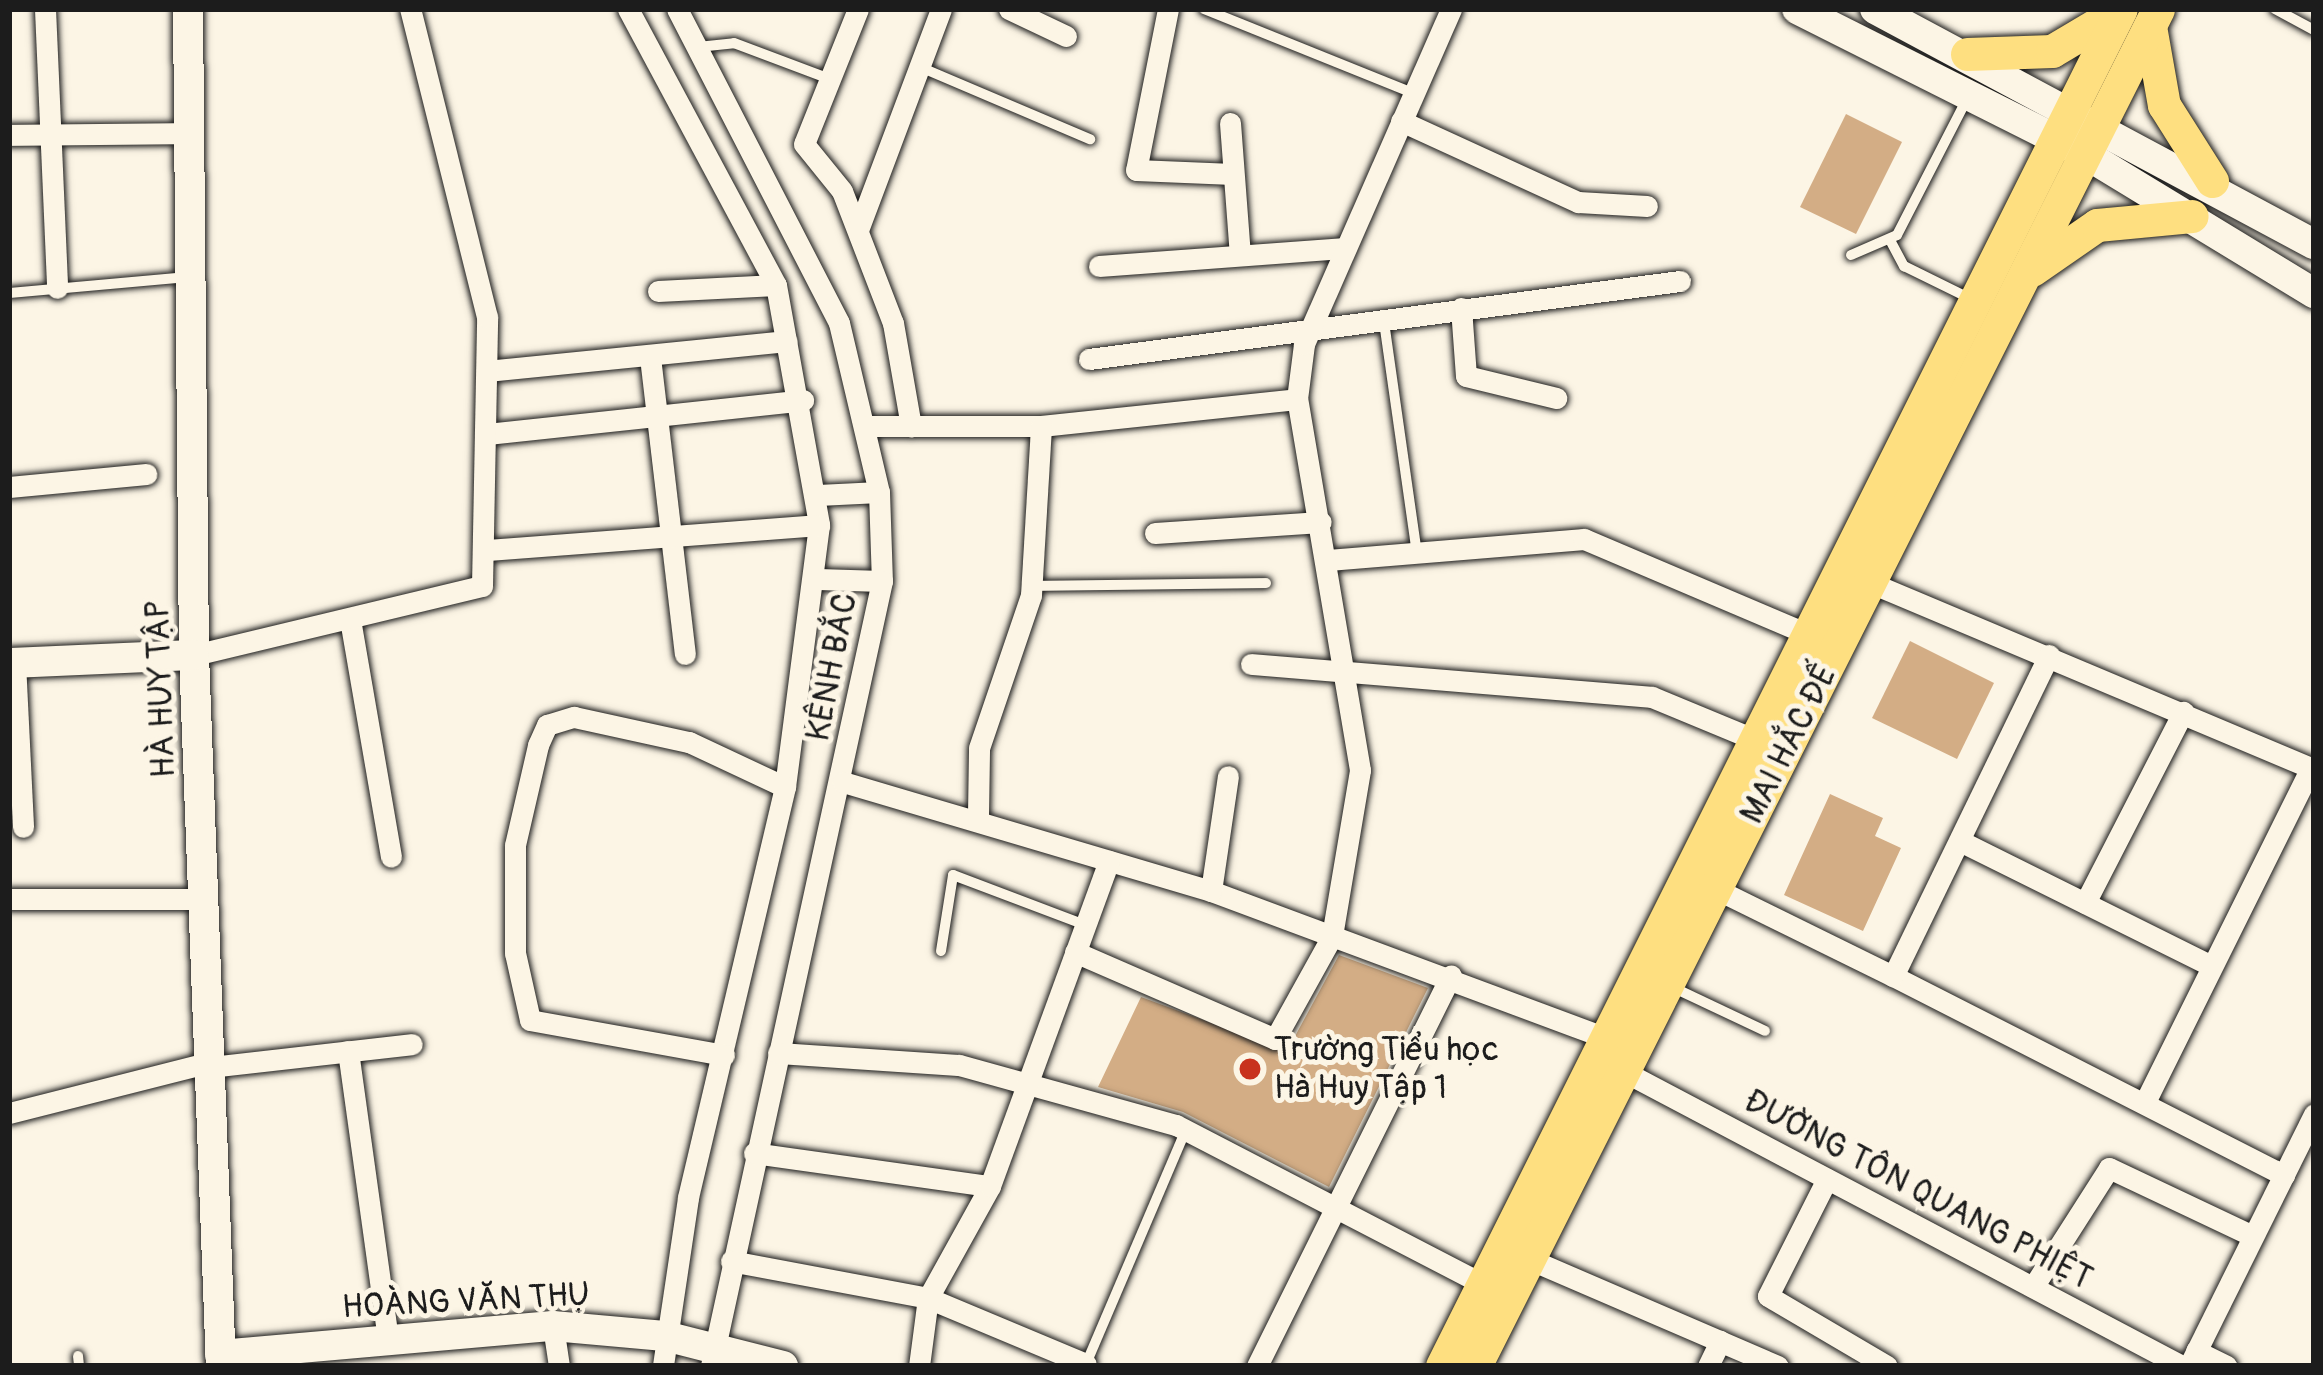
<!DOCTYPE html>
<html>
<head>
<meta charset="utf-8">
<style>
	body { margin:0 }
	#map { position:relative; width:2323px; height:1375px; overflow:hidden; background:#fcf5e5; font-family:Pangolin,sans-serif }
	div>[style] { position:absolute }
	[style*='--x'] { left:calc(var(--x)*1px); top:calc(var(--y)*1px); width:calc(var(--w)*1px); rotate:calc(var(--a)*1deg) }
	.building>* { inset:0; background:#d3ad85 }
	.roads { filter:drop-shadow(0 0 3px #1c1c1c) drop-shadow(0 0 3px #1c1c1c) }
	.lane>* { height:10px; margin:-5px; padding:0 5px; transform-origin:5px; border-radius:5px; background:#fcf5e5 }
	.street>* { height:21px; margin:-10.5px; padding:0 10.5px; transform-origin:10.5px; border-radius:10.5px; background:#fcf5e5 }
	.secondary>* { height:30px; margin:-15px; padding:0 15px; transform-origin:15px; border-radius:15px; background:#fcf5e5 }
	.primary>* { height:33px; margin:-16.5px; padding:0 16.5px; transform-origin:16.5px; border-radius:16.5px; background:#fedf80 }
	.dots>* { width:33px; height:33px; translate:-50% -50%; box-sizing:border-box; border:6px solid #fcf5e5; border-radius:50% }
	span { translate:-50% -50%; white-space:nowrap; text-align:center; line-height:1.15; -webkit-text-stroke:10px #fcf5e5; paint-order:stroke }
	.street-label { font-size:33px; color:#1c1c1c }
	.poi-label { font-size:33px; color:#1c1c1c }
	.left { translate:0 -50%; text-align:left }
	.frame { position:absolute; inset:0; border:12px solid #1c1c1c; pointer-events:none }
</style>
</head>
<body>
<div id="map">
	<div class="building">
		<i style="clip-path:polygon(1846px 114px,1902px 142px,1856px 234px,1800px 207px)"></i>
		<i style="clip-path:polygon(1910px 641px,1994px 683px,1957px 759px,1872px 718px)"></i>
		<i style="clip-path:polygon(1830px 794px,1883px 818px,1875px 836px,1901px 848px,1863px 931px,1784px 895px)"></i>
		<i style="clip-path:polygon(1339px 955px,1428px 988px,1329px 1187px,1183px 1112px,1098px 1087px,1141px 997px,1287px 1051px)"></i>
	</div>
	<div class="roads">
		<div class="lane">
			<i style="--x:1204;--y:9;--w:225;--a:21.9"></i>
			<i style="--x:2275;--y:9;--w:44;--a:28.3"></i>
			<i style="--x:698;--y:47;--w:36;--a:-6"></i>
			<i style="--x:734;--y:43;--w:103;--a:20.6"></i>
			<i style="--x:920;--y:67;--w:185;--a:23"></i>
			<i style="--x:1890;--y:240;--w:30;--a:62"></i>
			<i style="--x:1904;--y:266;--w:75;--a:26.2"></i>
			<i style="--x:1851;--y:255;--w:50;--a:-23.5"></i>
			<i style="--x:1897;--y:235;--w:153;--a:-62.8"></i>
			<i style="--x:9;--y:293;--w:180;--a:-5.1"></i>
			<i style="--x:1384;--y:322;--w:233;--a:81.9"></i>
			<i style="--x:1031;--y:586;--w:235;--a:-0.7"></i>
			<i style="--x:941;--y:951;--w:77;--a:-81"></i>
			<i style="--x:953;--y:875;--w:141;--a:20.7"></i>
			<i style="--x:1670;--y:986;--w:105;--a:25.3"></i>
			<i style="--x:78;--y:1356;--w:10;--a:84"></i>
			<i style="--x:1086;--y:1364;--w:255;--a:-66.9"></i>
		</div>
		<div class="street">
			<i style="--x:45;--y:9;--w:279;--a:87.5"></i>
			<i style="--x:628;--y:9;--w:313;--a:61.8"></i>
			<i style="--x:776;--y:285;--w:244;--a:79.8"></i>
			<i style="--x:819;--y:525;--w:264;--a:97.4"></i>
			<i style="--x:785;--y:787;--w:422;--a:103.3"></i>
			<i style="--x:688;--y:1198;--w:170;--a:98.5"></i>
			<i style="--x:677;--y:9;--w:353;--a:62.7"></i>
			<i style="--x:839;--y:323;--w:174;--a:76.7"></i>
			<i style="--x:879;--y:492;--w:89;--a:88.1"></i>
			<i style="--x:882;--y:581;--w:803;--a:102.29"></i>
			<i style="--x:858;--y:9;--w:145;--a:111.8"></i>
			<i style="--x:804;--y:144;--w:60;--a:51"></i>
			<i style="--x:842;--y:191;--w:142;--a:68.9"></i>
			<i style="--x:893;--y:323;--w:105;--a:80.1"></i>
			<i style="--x:1009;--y:9;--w:63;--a:25.3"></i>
			<i style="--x:1168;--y:9;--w:164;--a:101.2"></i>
			<i style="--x:1136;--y:170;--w:97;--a:2.4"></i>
			<i style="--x:1401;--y:121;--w:195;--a:24.6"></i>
			<i style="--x:1578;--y:202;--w:69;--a:3.3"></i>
			<i style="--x:1230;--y:123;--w:132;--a:85.7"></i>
			<i style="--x:9;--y:135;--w:180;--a:-0.6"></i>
			<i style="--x:858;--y:230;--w:236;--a:-69.4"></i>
			<i style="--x:1099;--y:266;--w:247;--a:-4.2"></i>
			<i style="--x:658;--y:291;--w:118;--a:-2.9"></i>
			<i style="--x:1461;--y:308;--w:68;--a:85.8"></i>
			<i style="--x:1466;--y:376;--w:93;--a:13.7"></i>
			<i style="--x:650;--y:357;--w:299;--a:83.3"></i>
			<i style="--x:1089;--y:359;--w:596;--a:-7.52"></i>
			<i style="--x:487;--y:371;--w:301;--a:-5.7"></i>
			<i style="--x:867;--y:426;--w:174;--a:0"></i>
			<i style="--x:1041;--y:426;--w:257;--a:-6"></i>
			<i style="--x:487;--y:434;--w:318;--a:-6.1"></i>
			<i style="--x:9;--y:487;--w:138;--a:-5.4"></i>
			<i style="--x:818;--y:495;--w:61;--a:-2.8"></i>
			<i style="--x:1155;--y:533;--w:166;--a:-3.8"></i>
			<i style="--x:488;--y:550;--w:332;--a:-4.3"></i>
			<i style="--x:1328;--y:560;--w:257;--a:-4.7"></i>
			<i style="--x:1584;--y:539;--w:243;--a:23"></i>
			<i style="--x:818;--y:579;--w:64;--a:1.8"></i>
			<i style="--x:1871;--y:583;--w:480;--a:22.8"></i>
			<i style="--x:351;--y:625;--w:235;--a:80.2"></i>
			<i style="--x:194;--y:655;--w:296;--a:-13.5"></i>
			<i style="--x:482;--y:586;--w:269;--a:-88.9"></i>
			<i style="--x:487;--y:317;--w:317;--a:-104"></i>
			<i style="--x:2049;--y:655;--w:357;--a:115.9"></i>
			<i style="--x:1893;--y:976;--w:439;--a:27"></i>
			<i style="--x:15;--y:662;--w:165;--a:87.2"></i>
			<i style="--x:1251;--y:664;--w:402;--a:4.7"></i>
			<i style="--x:1652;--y:697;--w:113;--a:22.5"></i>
			<i style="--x:843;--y:782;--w:384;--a:16.5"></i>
			<i style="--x:1211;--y:891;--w:421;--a:20.4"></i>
			<i style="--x:978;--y:815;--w:67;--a:-89.1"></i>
			<i style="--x:979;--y:748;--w:162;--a:-71.2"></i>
			<i style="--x:1031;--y:595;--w:169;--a:-86.6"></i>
			<i style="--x:1962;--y:842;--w:279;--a:26.4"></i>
			<i style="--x:1716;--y:889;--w:197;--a:26.2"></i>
			<i style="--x:1211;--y:891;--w:116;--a:-81.6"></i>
			<i style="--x:9;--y:899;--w:195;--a:0"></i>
			<i style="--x:2085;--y:903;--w:215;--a:-62.8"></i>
			<i style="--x:1075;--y:952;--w:218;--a:23.5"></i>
			<i style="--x:1275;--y:1039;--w:118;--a:-61"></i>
			<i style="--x:1332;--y:936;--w:168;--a:-80.4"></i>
			<i style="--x:1360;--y:770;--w:376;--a:-99.6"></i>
			<i style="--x:1297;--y:399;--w:55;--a:-82.7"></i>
			<i style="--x:1304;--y:344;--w:366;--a:-66.3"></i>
			<i style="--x:348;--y:1051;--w:292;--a:82.1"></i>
			<i style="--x:778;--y:1053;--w:181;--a:3.8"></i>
			<i style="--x:959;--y:1065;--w:225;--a:15.5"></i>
			<i style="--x:1176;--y:1125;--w:346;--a:27.4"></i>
			<i style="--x:724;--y:1055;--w:197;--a:-169.8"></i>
			<i style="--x:530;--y:1020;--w:69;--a:-102.6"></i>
			<i style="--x:515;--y:953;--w:108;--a:-90"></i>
			<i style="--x:515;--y:845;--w:103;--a:-77"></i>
			<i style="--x:538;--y:745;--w:22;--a:-66"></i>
			<i style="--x:547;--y:725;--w:28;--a:-17"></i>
			<i style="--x:574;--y:717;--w:118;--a:12.3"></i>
			<i style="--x:689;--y:742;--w:106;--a:25.1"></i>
			<i style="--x:211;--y:1067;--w:202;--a:-6.5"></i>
			<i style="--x:1623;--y:1071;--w:632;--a:27.82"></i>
			<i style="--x:2147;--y:1098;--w:369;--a:-63.6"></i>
			<i style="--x:9;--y:1113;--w:208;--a:-14.2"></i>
			<i style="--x:754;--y:1153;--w:238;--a:8"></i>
			<i style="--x:1827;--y:1179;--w:131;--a:116.8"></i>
			<i style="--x:1768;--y:1296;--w:138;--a:30.5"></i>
			<i style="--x:1529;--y:1259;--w:271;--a:23.3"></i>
			<i style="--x:731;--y:1261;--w:200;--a:10.6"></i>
			<i style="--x:928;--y:1298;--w:171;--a:22.7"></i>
			<i style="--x:2033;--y:1287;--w:141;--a:-57.4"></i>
			<i style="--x:2109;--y:1168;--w:159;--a:25.3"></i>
			<i style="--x:553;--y:1326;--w:40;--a:81.5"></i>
			<i style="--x:2196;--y:1351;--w:34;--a:26"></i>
			<i style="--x:919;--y:1366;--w:69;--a:-82.5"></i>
			<i style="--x:928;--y:1298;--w:128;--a:-61"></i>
			<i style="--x:990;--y:1186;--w:346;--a:-69.9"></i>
			<i style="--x:1257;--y:1366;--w:436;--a:-63.6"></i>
			<i style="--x:1708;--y:1366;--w:28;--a:-64"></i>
			<i style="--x:2189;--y:1366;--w:281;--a:-63.6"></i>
		</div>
		<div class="secondary">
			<i style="--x:188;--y:9;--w:646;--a:89.47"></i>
			<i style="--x:194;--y:655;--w:712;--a:87.83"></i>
			<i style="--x:1797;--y:9;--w:322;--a:26.7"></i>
			<i style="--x:2085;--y:154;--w:268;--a:31.3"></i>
			<i style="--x:1875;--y:9;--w:498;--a:28.2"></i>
			<i style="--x:9;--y:663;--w:185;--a:-2.5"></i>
			<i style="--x:220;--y:1355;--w:334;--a:-5"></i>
			<i style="--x:553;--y:1326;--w:112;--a:5.1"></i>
			<i style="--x:665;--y:1336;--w:122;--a:14.3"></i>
		</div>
		<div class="primary">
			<i style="--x:2150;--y:26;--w:80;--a:80"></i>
			<i style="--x:2164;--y:105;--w:90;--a:57.7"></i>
			<i style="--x:1967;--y:54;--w:85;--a:-2"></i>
			<i style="--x:2052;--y:51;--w:78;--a:-30.8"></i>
			<i style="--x:2032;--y:270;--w:79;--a:-34.7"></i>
			<i style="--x:2097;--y:225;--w:95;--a:-5.4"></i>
			<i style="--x:1442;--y:1366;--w:1517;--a:-63.42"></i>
			<i style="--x:1475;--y:1366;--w:1519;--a:-63.28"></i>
		</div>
	</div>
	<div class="dots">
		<i style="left:1250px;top:1069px;background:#c8321e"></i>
	</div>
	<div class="street-label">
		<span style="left:832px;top:667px;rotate:-79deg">KÊNH BẮC</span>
		<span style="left:161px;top:689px;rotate:-92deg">HÀ HUY TẬP</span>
		<span style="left:1789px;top:744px;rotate:-63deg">MAI HẮC ĐẾ</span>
		<span style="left:1918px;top:1190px;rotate:28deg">ĐƯỜNG TÔN QUANG PHIỆT</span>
		<span style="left:466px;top:1301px;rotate:-3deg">HOÀNG VĂN THỤ</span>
	</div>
	<div class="poi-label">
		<span class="left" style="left:1274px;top:1069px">Trường Tiểu học<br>Hà Huy Tập 1</span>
	</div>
	<div class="frame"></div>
</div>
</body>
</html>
